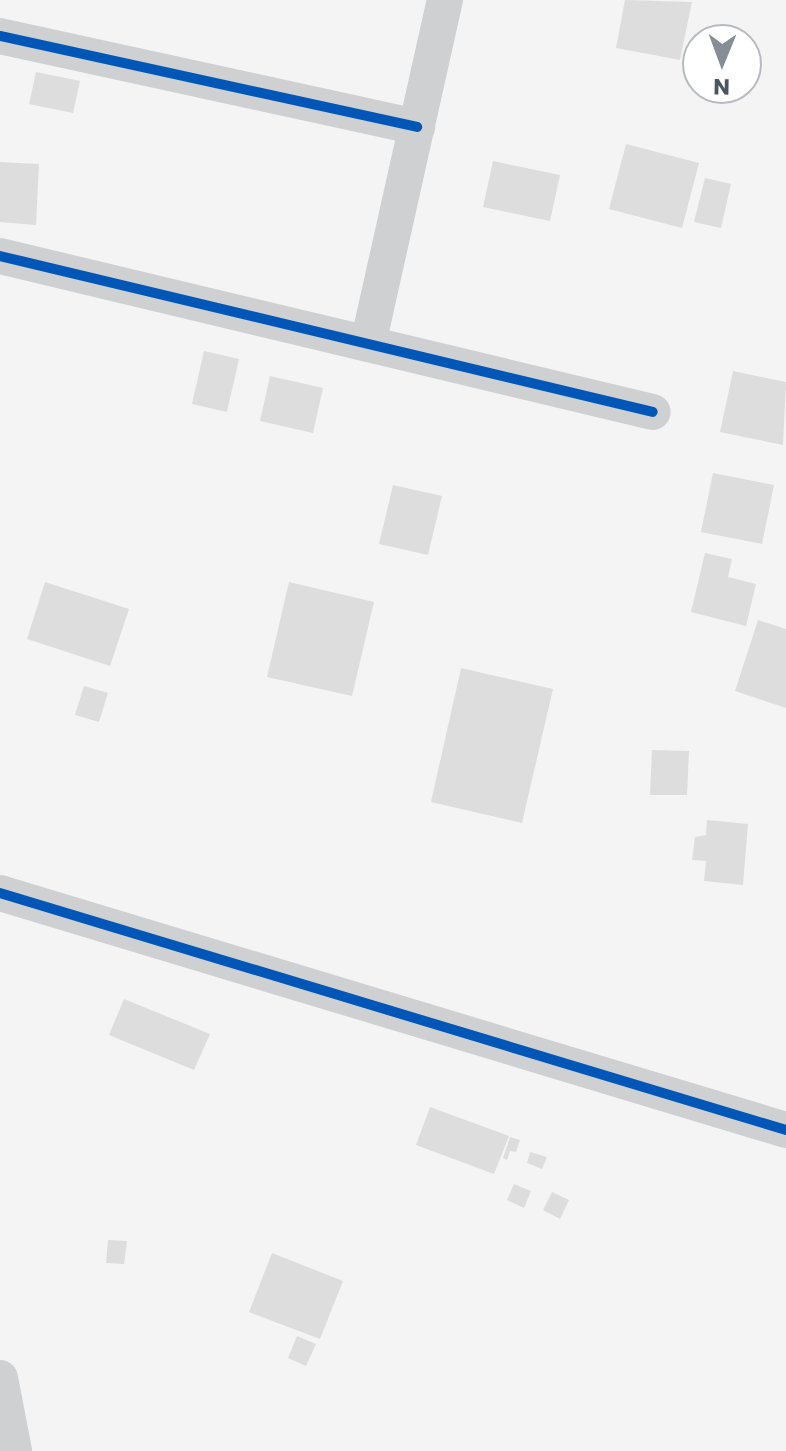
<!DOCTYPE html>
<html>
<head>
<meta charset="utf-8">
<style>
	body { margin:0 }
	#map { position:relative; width:786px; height:1451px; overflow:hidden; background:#f4f4f4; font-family:Poppins,sans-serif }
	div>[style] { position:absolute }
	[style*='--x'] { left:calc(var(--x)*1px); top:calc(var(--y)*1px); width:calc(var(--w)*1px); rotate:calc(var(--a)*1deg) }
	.building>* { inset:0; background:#ddddde }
	.minor>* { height:36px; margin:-18px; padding:0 18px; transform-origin:18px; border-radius:18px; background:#ced0d2 }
	.cycleway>* { height:10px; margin:-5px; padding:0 5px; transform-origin:5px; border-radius:5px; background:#0057b8 }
	span { translate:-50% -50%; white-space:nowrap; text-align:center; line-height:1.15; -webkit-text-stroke:6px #fff; paint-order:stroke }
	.north { position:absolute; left:682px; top:24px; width:80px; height:80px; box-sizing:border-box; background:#fff; border:2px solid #b7bbc0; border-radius:50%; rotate:181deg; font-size:22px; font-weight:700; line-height:32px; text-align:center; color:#4a5661 }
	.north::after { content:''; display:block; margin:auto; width:28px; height:36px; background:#868d94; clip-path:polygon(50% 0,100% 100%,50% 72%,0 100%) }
</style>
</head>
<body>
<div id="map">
	<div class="building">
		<i style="clip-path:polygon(625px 0,692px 2px,680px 60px,616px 48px)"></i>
		<i style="clip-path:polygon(36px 72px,80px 81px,73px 113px,29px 104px)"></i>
		<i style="clip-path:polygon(626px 144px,699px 163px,682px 228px,609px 209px)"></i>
		<i style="clip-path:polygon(493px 161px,560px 175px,550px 221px,483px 207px)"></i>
		<i style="clip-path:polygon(0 162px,39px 164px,36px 225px,0 222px)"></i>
		<i style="clip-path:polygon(705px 178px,731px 184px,721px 228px,694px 222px)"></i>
		<i style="clip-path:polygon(204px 351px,239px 359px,227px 412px,192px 404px)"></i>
		<i style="clip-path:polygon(733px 371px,786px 382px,783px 445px,720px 432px)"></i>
		<i style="clip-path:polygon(270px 376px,323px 388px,313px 433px,260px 421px)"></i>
		<i style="clip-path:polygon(713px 473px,774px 485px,762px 544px,701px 532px)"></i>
		<i style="clip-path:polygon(393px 485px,442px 496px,428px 555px,379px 544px)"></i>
		<i style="clip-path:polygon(705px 553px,732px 559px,728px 577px,756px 584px,746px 626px,691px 612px)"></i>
		<i style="clip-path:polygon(45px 582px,129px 609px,110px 666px,27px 639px)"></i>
		<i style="clip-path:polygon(289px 582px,374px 602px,352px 696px,267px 677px)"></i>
		<i style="clip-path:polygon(758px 620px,786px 629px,786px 708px,735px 691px)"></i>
		<i style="clip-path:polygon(461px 668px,553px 689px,522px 823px,431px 802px)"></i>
		<i style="clip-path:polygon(84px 686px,108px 693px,99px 722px,75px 715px)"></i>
		<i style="clip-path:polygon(652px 750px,689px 751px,687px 795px,650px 795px)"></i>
		<i style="clip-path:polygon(707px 820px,748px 824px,743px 885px,704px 881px,706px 861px,692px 860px,695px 837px,706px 835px)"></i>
		<i style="clip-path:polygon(124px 999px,210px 1034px,194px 1070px,109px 1035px)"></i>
		<i style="clip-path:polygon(430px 1107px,509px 1136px,494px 1174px,416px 1145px)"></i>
		<i style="clip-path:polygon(510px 1137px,520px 1140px,516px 1152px,510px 1151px,507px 1160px,503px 1158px)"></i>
		<i style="clip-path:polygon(530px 1152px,547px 1157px,542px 1169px,527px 1163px)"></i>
		<i style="clip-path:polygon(514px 1184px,531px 1191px,524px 1208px,507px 1200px)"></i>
		<i style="clip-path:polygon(552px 1192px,569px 1200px,560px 1219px,543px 1210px)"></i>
		<i style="clip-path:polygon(108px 1240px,127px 1241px,124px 1264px,106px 1263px)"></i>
		<i style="clip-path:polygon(272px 1253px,343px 1281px,320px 1339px,249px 1312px)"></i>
		<i style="clip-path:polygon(297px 1336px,316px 1344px,306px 1366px,288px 1358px)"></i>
	</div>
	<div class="minor">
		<i style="--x:0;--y:36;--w:427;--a:12.3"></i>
		<i style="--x:0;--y:256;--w:671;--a:13.44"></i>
		<i style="--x:368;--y:344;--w:353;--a:-77.4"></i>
		<i style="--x:0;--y:893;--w:821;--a:16.78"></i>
		<i style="--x:0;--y:1378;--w:74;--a:79.1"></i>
	</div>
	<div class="cycleway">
		<i style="--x:0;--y:36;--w:427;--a:12.3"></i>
		<i style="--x:0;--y:256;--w:671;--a:13.44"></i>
		<i style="--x:0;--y:893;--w:821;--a:16.78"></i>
	</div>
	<div class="north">N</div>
</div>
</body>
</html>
